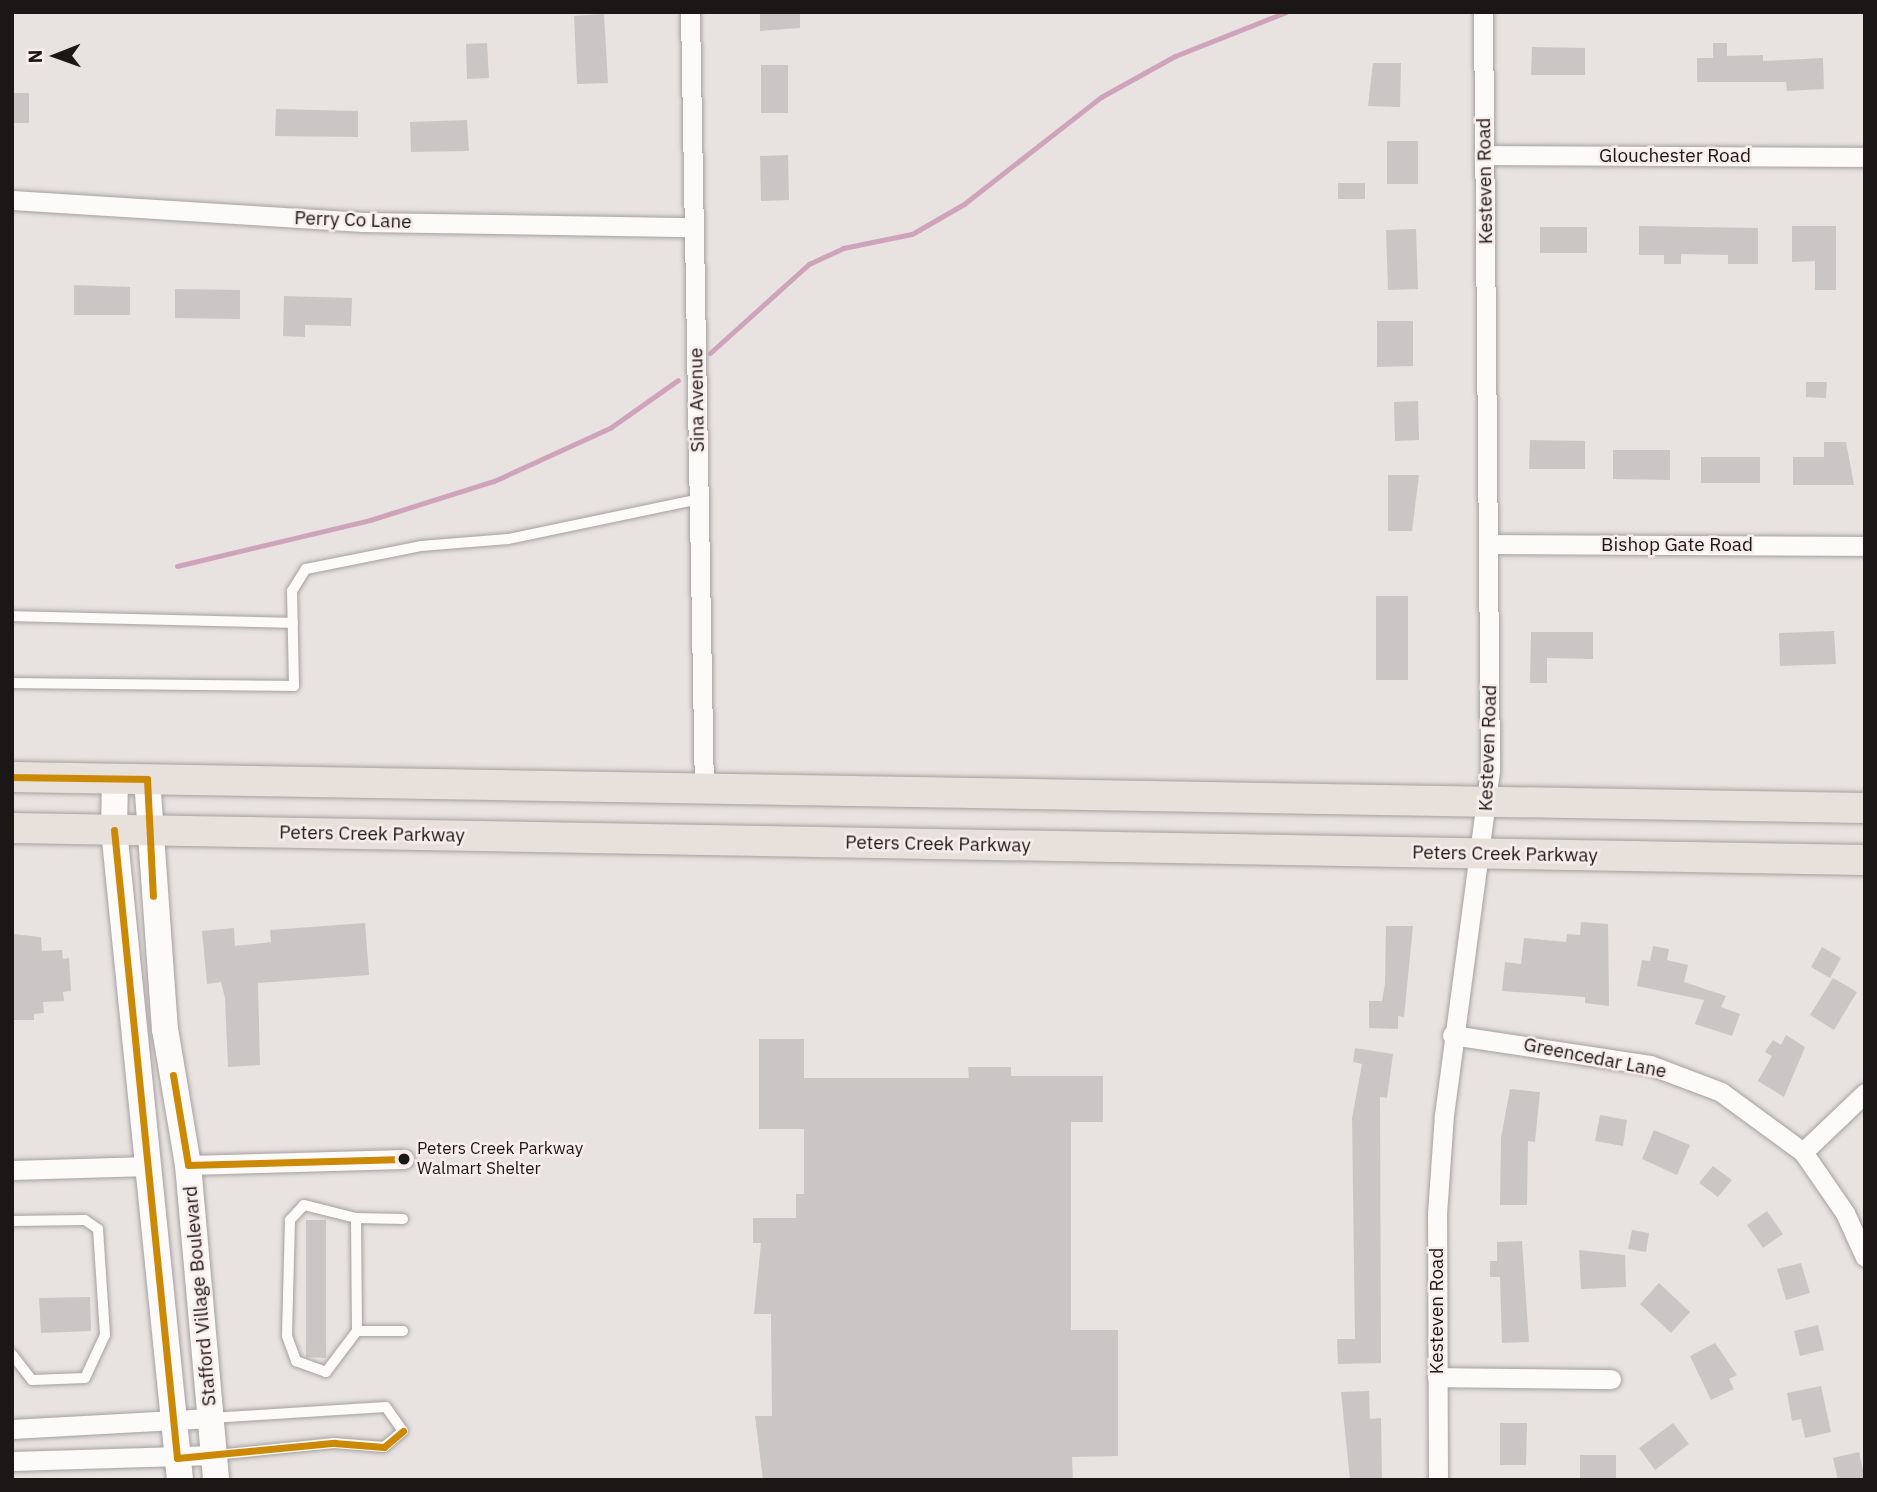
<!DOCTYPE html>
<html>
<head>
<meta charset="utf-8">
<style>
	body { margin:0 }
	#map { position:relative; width:1877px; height:1492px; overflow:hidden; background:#e8e2e0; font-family:"IBM Plex Sans",sans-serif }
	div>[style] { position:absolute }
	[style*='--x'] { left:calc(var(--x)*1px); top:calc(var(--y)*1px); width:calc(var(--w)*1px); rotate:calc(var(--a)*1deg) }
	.stream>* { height:5px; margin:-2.5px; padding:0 2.5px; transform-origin:2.5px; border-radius:2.5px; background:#cfa4bb }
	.building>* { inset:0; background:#cbc6c6 }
	.roads { filter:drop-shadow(0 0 2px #a5a09f) drop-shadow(0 0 2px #a5a09f) }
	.lane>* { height:10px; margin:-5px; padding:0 5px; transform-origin:5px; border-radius:5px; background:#fcfbfa }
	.street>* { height:19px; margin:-9.5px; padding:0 9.5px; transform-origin:9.5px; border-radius:9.5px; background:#fcfbfa }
	.secondary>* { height:26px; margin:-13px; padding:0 13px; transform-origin:13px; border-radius:13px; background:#fcfbfa }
	.primary>* { height:30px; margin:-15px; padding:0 15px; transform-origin:15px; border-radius:15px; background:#e8e0db }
	.bus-1>* { height:7px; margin:-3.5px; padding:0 3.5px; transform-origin:3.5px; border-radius:3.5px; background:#cb8905 }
	.dots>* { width:19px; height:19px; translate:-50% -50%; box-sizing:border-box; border:4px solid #f9edeb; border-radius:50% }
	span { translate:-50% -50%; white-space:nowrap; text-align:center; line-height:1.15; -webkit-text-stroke:5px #f9edeb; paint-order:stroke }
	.bus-label { font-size:17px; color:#1b1717 }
	.left { translate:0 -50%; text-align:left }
	.street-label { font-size:19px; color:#1b1717 }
	.frame { position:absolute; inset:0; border:14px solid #1b1717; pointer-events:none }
	.north { position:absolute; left:21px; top:21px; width:70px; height:70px; -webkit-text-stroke:5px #f9edeb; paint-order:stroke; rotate:269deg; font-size:19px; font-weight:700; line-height:28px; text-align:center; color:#1b1717 }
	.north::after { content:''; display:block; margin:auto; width:24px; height:32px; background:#1b1717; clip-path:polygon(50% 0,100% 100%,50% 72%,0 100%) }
</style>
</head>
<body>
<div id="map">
	<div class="stream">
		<i style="--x:710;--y:353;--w:133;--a:-42"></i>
		<i style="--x:809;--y:264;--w:38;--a:-25"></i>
		<i style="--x:843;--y:248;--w:70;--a:-11.5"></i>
		<i style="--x:912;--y:234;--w:60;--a:-30"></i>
		<i style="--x:964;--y:204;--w:174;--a:-38"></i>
		<i style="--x:1101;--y:97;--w:85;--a:-29"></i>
		<i style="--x:1175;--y:56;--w:119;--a:-21.6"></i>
		<i style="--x:177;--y:566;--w:198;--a:-13.4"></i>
		<i style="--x:370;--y:520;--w:130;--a:-17.5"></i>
		<i style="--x:494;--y:481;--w:128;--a:-24.6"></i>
		<i style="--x:610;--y:428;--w:83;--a:-35.2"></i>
	</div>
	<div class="building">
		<i style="clip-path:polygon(760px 12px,800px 13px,800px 28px,760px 31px)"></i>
		<i style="clip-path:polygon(604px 14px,608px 83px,577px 84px,574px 16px)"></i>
		<i style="clip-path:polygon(487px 43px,489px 78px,467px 79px,466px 44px)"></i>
		<i style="clip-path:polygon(1713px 43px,1727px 43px,1727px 56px,1763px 55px,1763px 61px,1823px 58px,1824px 89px,1787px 91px,1786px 82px,1697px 82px,1697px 58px,1713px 58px)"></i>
		<i style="clip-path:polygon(1532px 47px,1585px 48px,1585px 75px,1531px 75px)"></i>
		<i style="clip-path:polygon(1373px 63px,1401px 63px,1400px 107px,1368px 106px)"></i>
		<i style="clip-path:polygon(761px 65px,788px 65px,788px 113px,761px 113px)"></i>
		<i style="clip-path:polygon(12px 93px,29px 93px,29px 123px,12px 123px)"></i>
		<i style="clip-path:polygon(276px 109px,358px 111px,358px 137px,275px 136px)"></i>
		<i style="clip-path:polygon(467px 120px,469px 151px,411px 152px,410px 122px)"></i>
		<i style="clip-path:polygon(1387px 141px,1418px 141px,1418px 184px,1387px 184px)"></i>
		<i style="clip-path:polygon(788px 155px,789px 200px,761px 201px,760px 156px)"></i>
		<i style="clip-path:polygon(1338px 183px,1365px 183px,1365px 199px,1338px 199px)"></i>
		<i style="clip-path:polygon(1639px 226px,1758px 228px,1758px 264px,1728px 264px,1728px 255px,1681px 254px,1681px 264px,1664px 264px,1664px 255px,1639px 255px)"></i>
		<i style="clip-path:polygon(1792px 226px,1836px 226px,1836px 290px,1815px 290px,1815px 261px,1792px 262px)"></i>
		<i style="clip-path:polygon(1540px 227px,1587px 227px,1587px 253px,1540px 253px)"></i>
		<i style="clip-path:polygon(1416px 229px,1418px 289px,1388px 290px,1386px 230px)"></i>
		<i style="clip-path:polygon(74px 285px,130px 287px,130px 315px,74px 315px)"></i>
		<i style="clip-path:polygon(175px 289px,240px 290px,240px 319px,175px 318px)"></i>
		<i style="clip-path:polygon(284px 296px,352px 298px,351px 326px,305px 325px,305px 337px,283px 336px)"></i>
		<i style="clip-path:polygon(1377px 321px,1413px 321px,1413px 366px,1377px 367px)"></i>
		<i style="clip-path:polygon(1806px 382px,1827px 382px,1826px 398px,1806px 397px)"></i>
		<i style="clip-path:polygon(1418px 401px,1419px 440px,1395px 441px,1394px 402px)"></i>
		<i style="clip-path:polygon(1530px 440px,1585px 441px,1585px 469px,1529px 469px)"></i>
		<i style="clip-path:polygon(1824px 442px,1846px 442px,1854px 485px,1793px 485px,1793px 457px,1824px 457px)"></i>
		<i style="clip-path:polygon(1613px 450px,1670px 450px,1670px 480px,1613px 479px)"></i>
		<i style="clip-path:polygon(1701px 457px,1760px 457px,1760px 483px,1701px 483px)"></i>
		<i style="clip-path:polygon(1388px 475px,1419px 475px,1412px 531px,1388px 531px)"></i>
		<i style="clip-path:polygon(1376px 596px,1408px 596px,1408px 680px,1376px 680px)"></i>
		<i style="clip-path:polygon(1834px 631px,1836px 664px,1780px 666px,1779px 633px)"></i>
		<i style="clip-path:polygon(1531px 632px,1593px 632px,1593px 659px,1547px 658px,1547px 683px,1530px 683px)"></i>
		<i style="clip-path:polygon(1581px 922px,1608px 924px,1609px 1006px,1585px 1003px,1585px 997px,1502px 991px,1505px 962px,1521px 964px,1524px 938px,1566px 942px,1567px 934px,1580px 935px)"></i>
		<i style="clip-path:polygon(365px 923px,369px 975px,258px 983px,260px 1065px,228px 1067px,225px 998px,221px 982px,207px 984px,202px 931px,234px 928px,235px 946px,271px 942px,270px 930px)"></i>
		<i style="clip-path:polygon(1386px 926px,1413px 926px,1404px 1017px,1398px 1016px,1398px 1029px,1369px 1028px,1369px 1001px,1382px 1001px,1385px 984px)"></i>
		<i style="clip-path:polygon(12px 934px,41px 937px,42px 951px,62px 950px,63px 959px,69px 958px,71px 991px,63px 992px,64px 1001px,43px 1002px,44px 1013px,34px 1014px,34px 1020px,12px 1020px)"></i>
		<i style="clip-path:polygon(1653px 946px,1669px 949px,1667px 960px,1688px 965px,1684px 982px,1726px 996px,1721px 1007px,1740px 1014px,1732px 1036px,1695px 1024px,1704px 1000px,1637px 986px,1642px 960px,1650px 961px)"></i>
		<i style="clip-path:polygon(1822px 947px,1841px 958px,1830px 978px,1811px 967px)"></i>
		<i style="clip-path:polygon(1833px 978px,1857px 992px,1834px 1030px,1810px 1015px)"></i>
		<i style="clip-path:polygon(1786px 1035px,1805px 1047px,1784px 1097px,1758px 1081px,1772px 1056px,1765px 1052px,1773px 1040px,1781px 1045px)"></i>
		<i style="clip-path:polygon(759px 1039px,804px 1039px,804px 1078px,969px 1078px,968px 1067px,1011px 1067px,1011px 1076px,1103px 1076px,1103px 1122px,1071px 1122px,1071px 1330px,1118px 1330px,1118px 1456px,1072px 1457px,1073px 1480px,763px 1480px,755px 1416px,772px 1416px,771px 1314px,754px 1314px,761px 1243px,753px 1243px,753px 1218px,796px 1218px,796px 1194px,804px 1194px,804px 1129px,759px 1129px)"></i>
		<i style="clip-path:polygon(1355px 1048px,1393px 1054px,1387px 1098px,1380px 1097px,1381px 1363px,1338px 1364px,1337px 1339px,1355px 1339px,1352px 1118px,1362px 1064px,1353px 1062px)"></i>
		<i style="clip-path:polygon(1510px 1089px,1540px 1092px,1535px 1142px,1528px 1141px,1527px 1205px,1500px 1205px,1501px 1138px)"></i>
		<i style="clip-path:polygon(1600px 1115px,1627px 1120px,1623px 1146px,1595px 1141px)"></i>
		<i style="clip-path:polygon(1654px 1130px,1690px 1145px,1677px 1175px,1642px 1159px)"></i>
		<i style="clip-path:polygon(1713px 1166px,1732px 1180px,1718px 1197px,1699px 1183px)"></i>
		<i style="clip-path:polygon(1767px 1211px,1783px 1234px,1763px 1248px,1747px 1225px)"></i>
		<i style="clip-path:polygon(306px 1220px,326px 1220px,326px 1358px,306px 1357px)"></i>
		<i style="clip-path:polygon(1632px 1230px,1649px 1233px,1646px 1252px,1628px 1249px)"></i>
		<i style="clip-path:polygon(1522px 1241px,1529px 1342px,1502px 1343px,1500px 1277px,1490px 1277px,1490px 1261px,1497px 1261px,1497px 1242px)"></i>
		<i style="clip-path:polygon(1579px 1250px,1625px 1255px,1626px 1287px,1581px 1289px)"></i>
		<i style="clip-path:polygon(1801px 1263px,1810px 1293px,1786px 1300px,1777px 1269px)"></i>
		<i style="clip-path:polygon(1659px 1283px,1690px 1312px,1671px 1333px,1640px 1304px)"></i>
		<i style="clip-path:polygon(90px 1297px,91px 1331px,41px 1333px,39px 1298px)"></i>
		<i style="clip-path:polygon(1818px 1325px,1824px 1350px,1800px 1356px,1794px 1331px)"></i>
		<i style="clip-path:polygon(1715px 1343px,1737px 1375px,1729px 1379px,1734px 1389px,1711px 1400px,1690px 1356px)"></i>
		<i style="clip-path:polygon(1821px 1386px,1831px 1432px,1805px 1438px,1801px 1419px,1792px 1421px,1787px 1393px)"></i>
		<i style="clip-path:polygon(1369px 1391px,1370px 1419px,1381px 1418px,1382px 1480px,1350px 1480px,1341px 1392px)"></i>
		<i style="clip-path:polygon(1500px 1423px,1527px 1423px,1526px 1465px,1500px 1465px)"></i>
		<i style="clip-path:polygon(1673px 1423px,1689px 1444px,1655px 1470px,1639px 1448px)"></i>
		<i style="clip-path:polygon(1859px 1452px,1865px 1480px,1838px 1480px,1833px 1458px)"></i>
		<i style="clip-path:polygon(1580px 1455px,1616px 1455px,1616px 1480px,1580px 1480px)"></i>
	</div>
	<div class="roads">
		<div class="lane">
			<i style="--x:12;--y:616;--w:281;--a:1.4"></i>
			<i style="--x:12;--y:683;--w:282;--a:0.6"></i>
			<i style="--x:294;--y:686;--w:95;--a:-91.2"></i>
			<i style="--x:292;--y:591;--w:26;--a:-58"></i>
			<i style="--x:306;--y:569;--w:117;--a:-11.3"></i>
			<i style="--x:421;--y:546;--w:87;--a:-4.6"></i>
			<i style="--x:508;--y:539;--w:195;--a:-11.8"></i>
			<i style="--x:356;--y:1218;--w:54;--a:-166"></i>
			<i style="--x:304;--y:1205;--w:21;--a:133"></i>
			<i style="--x:290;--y:1220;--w:116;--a:91.5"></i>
			<i style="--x:287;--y:1336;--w:27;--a:70"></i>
			<i style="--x:296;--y:1361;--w:32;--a:20"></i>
			<i style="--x:326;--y:1372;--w:51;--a:-52.9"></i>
			<i style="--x:403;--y:1219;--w:47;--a:-178.8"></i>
			<i style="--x:356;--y:1218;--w:113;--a:89.5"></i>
			<i style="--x:357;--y:1331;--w:46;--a:0"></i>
			<i style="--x:12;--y:1221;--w:73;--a:-0.8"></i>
			<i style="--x:85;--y:1220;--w:16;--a:35"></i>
			<i style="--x:98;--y:1229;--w:106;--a:86.2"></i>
			<i style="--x:105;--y:1335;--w:47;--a:114.9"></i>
			<i style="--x:85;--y:1378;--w:53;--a:177.8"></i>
			<i style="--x:32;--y:1380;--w:33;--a:-128"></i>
			<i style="--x:211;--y:1418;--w:175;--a:-3.6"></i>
			<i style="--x:386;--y:1407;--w:29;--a:55"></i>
			<i style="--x:403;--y:1431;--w:25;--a:140"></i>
			<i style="--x:384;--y:1447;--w:50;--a:-175.4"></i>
			<i style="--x:334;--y:1443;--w:120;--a:174.2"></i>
		</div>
		<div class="street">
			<i style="--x:690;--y:12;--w:777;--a:88.97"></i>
			<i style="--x:1485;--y:155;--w:380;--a:0.3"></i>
			<i style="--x:12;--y:200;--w:352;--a:3.6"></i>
			<i style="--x:363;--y:222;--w:330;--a:0.9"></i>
			<i style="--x:1488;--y:544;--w:377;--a:0.3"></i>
			<i style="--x:1452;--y:1035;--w:200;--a:8.6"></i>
			<i style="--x:1650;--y:1065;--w:76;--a:20.8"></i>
			<i style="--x:1721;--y:1092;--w:102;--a:36.2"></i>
			<i style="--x:1803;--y:1152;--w:74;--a:55.5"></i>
			<i style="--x:1845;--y:1213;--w:48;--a:65.6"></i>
			<i style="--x:1803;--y:1152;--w:86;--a:-43.6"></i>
			<i style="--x:188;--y:1165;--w:216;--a:-1.6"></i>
			<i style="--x:12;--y:1170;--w:137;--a:-1.7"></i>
			<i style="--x:1437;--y:1377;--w:174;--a:0.7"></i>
			<i style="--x:12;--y:1429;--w:199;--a:-3.2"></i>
			<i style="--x:12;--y:1461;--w:202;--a:-1.7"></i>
			<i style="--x:1438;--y:1480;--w:266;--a:-90.2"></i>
			<i style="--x:1437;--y:1214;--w:99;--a:-86"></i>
			<i style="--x:1444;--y:1115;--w:346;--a:-82.4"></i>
			<i style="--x:1490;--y:772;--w:760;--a:-90.53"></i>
		</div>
		<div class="secondary">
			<i style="--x:115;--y:779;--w:51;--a:91.1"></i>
			<i style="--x:114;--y:830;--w:653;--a:84.2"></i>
			<i style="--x:147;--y:779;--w:251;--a:85.9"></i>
			<i style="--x:165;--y:1029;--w:138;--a:80.4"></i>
			<i style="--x:188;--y:1165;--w:316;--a:84.9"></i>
		</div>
		<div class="primary">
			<i style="--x:12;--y:777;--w:1853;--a:0.96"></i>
			<i style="--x:12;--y:828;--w:1853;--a:0.99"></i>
		</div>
	</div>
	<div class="bus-1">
		<i style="--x:12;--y:777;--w:135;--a:0.8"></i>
		<i style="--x:147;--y:779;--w:117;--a:87.1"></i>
		<i style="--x:114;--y:830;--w:631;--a:84.27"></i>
		<i style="--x:177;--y:1458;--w:158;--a:-5.5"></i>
		<i style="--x:334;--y:1443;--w:50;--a:4.6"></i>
		<i style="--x:384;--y:1447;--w:25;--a:-40"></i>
		<i style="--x:173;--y:1075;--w:91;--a:80.5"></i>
		<i style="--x:188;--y:1165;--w:216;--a:-1.6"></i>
	</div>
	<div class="dots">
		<i style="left:404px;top:1159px;background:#1b1717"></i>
	</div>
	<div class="bus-label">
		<span class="left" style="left:417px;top:1159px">Peters Creek Parkway<br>Walmart Shelter</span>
	</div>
	<div class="street-label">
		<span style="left:1675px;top:156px">Glouchester Road</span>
		<span style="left:1485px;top:181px;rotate:-91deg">Kesteven Road</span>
		<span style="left:353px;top:220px;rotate:2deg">Perry Co Lane</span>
		<span style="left:697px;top:400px;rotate:-91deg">Sina Avenue</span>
		<span style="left:1677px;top:545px">Bishop Gate Road</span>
		<span style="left:1488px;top:748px;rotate:-88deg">Kesteven Road</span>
		<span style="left:372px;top:834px;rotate:1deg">Peters Creek Parkway</span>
		<span style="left:938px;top:844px;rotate:1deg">Peters Creek Parkway</span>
		<span style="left:1505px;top:854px;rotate:1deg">Peters Creek Parkway</span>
		<span style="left:1595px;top:1058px;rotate:11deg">Greencedar Lane</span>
		<span style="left:200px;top:1296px;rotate:-95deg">Stafford Village Boulevard</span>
		<span style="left:1437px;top:1311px;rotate:-90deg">Kesteven Road</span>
	</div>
	<div class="frame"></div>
	<div class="north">N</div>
</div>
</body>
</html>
